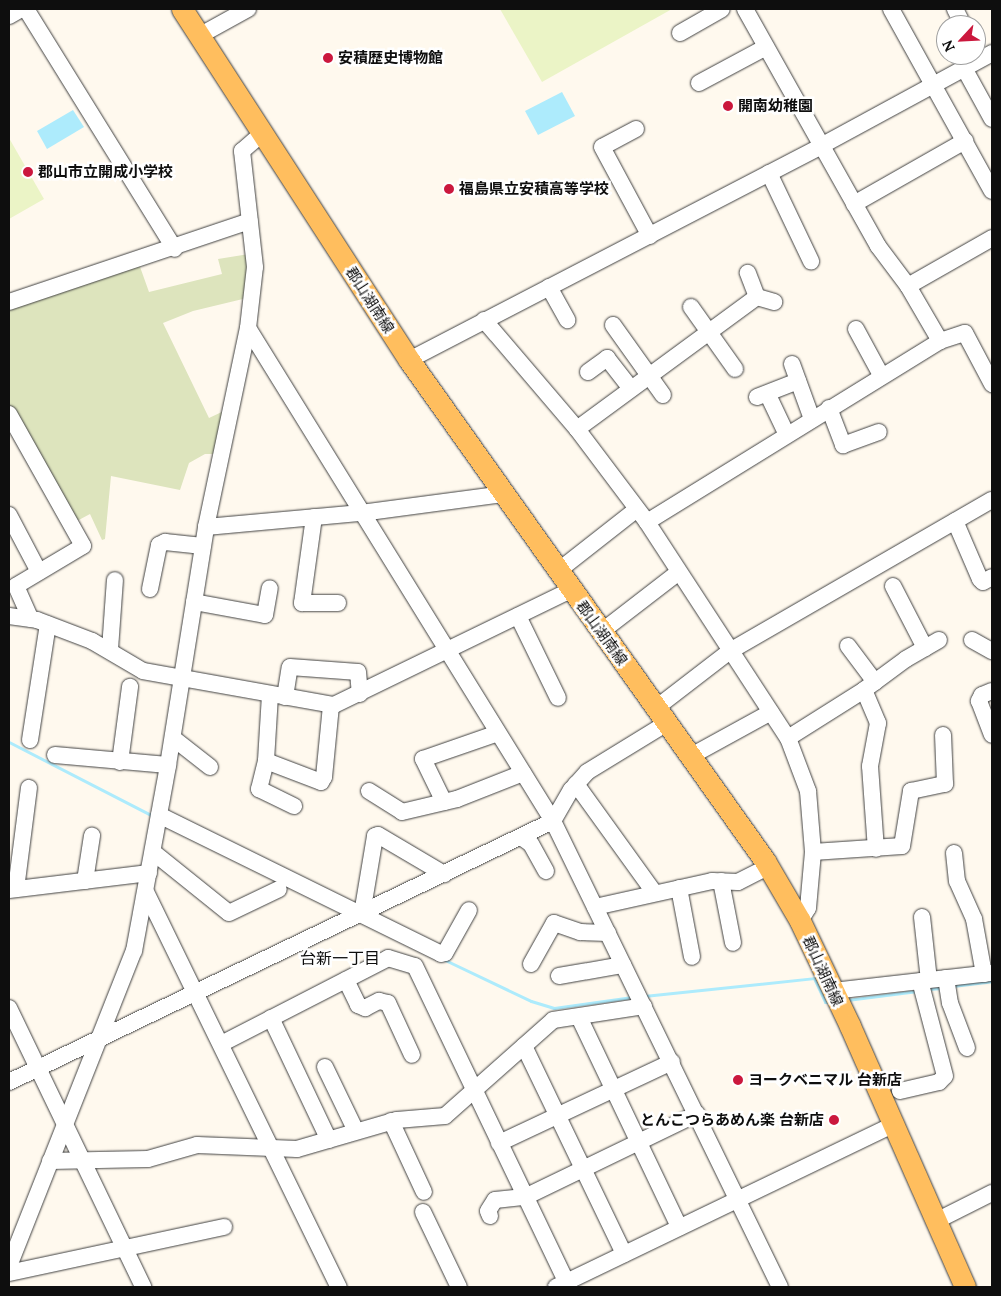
<!DOCTYPE html>
<html>
<head>
<meta charset="utf-8">
<style>
	body { margin:0 }
	#map { position:relative; width:1001px; height:1296px; overflow:hidden; background:#fff9ee; font-family:Lora,"Noto Sans JP",serif }
	div>[style] { position:absolute }
	[style*='--x'] { left:calc(var(--x)*1px); top:calc(var(--y)*1px); width:calc(var(--w)*1px); rotate:calc(var(--a)*1deg) }
	.cemetery>* { inset:0; background:#dde4bd }
	.pitch>* { inset:0; background:#ebf4c6 }
	.water>* { inset:0; background:#adebfc }
	.stream>* { height:3px; margin:-1.5px; padding:0 1.5px; transform-origin:1.5px; border-radius:1.5px; background:#adebfc }
	.roads { filter:drop-shadow(0 0 1px #414141) drop-shadow(0 0 1px #414141) }
	.minor>* { height:16px; margin:-8px; padding:0 8px; transform-origin:8px; border-radius:8px; background:#fff }
	.major>* { height:21px; margin:-10.5px; padding:0 10.5px; transform-origin:10.5px; border-radius:10.5px; background:#ffbe5e }
	.dots>* { width:14px; height:14px; translate:-50% -50%; box-sizing:border-box; border:2px solid #fff; border-radius:50% }
	span { translate:-50% -50%; white-space:nowrap; text-align:center; line-height:1.15; -webkit-text-stroke:5px #fff; paint-order:stroke }
	.poi-label { font-size:15px; color:#0e0e0e; font-weight:700 }
	.left { translate:0 -50%; text-align:left }
	.right { translate:-100% -50%; text-align:right }
	.street-label { font-size:15px; color:#0e0e0e }
	.neighbourhood-label { font-size:16px; color:#0e0e0e }
	.frame { position:absolute; inset:0; border:10px solid #0e0e0e; pointer-events:none }
	.north { position:absolute; left:936px; top:15px; width:50px; height:50px; box-sizing:border-box; background:#fff; border:1px solid #9f9f9f; border-radius:50%; rotate:245deg; font-size:14px; font-weight:700; line-height:20px; text-align:center; color:#0e0e0e }
	.north::after { content:''; display:block; margin:auto; width:18px; height:22px; background:#cb183d; clip-path:polygon(50% 0,100% 100%,50% 72%,0 100%) }
</style>
</head>
<body>
<div id="map">
	<div class="cemetery">
		<i style="clip-path:polygon(249px 254px,247px 298px,193px 311px,163px 323px,209px 418px,226px 410px,215px 454px,205px 454px,189px 463px,180px 490px,111px 476px,105px 539px,102px 540px,90px 514px,75px 522px,12px 407px,9px 408px,9px 306px,139px 264px,149px 292px,222px 274px,218px 259px)"></i>
	</div>
	<div class="pitch">
		<i style="clip-path:polygon(500px 9px,672px 9px,542px 82px)"></i>
		<i style="clip-path:polygon(9px 138px,44px 199px,9px 219px)"></i>
	</div>
	<div class="water">
		<i style="clip-path:polygon(562px 92px,575px 116px,538px 135px,525px 111px)"></i>
		<i style="clip-path:polygon(73px 110px,84px 127px,47px 149px,37px 131px)"></i>
	</div>
	<div class="stream">
		<i style="--x:9;--y:742;--w:162;--a:27.2"></i>
		<i style="--x:445;--y:960;--w:95;--a:25.5"></i>
		<i style="--x:531;--y:1001;--w:24;--a:17"></i>
		<i style="--x:554;--y:1008;--w:79;--a:-8"></i>
		<i style="--x:953;--y:986;--w:39;--a:-7"></i>
		<i style="--x:929;--y:989;--w:13;--a:-4"></i>
		<i style="--x:644;--y:996;--w:171;--a:-6"></i>
		<i style="--x:814;--y:978;--w:26;--a:65"></i>
		<i style="--x:825;--y:1002;--w:6;--a:0"></i>
		<i style="--x:847;--y:1000;--w:71;--a:-7.3"></i>
	</div>
	<div class="roads">
		<div class="minor">
			<i style="--x:26;--y:9;--w:282;--a:58.2"></i>
			<i style="--x:745;--y:9;--w:272;--a:60.7"></i>
			<i style="--x:878;--y:246;--w:50;--a:53.1"></i>
			<i style="--x:908;--y:286;--w:64;--a:59.8"></i>
			<i style="--x:891;--y:9;--w:208;--a:61"></i>
			<i style="--x:955;--y:9;--w:18;--a:63"></i>
			<i style="--x:9;--y:16;--w:14;--a:-30"></i>
			<i style="--x:680;--y:33;--w:48;--a:-29.7"></i>
			<i style="--x:199;--y:36;--w:56;--a:-28.9"></i>
			<i style="--x:964;--y:68;--w:58;--a:61.2"></i>
			<i style="--x:699;--y:83;--w:76;--a:-28.2"></i>
			<i style="--x:636;--y:129;--w:38;--a:152"></i>
			<i style="--x:602;--y:147;--w:101;--a:61.7"></i>
			<i style="--x:769;--y:173;--w:98;--a:64.5"></i>
			<i style="--x:854;--y:204;--w:128;--a:-29.6"></i>
			<i style="--x:908;--y:286;--w:97;--a:-29.7"></i>
			<i style="--x:549;--y:287;--w:38;--a:61"></i>
			<i style="--x:757;--y:297;--w:18;--a:16"></i>
			<i style="--x:9;--y:302;--w:254;--a:-18.6"></i>
			<i style="--x:691;--y:307;--w:76;--a:54.6"></i>
			<i style="--x:484;--y:320;--w:143;--a:49.5"></i>
			<i style="--x:577;--y:429;--w:116;--a:53"></i>
			<i style="--x:647;--y:522;--w:258;--a:56.9"></i>
			<i style="--x:788;--y:738;--w:57;--a:69.3"></i>
			<i style="--x:808;--y:791;--w:61;--a:85.3"></i>
			<i style="--x:813;--y:852;--w:56;--a:95.1"></i>
			<i style="--x:808;--y:908;--w:15;--a:122"></i>
			<i style="--x:613;--y:325;--w:86;--a:54.5"></i>
			<i style="--x:248;--y:328;--w:580;--a:58.26"></i>
			<i style="--x:553;--y:821;--w:518;--a:64.03"></i>
			<i style="--x:856;--y:329;--w:52;--a:61.5"></i>
			<i style="--x:409;--y:360;--w:464;--a:-27.4"></i>
			<i style="--x:821;--y:146;--w:195;--a:-28.5"></i>
			<i style="--x:792;--y:364;--w:59;--a:70"></i>
			<i style="--x:588;--y:372;--w:24;--a:-36"></i>
			<i style="--x:607;--y:358;--w:39;--a:52"></i>
			<i style="--x:768;--y:395;--w:44;--a:64.6"></i>
			<i style="--x:757;--y:397;--w:44;--a:-21.3"></i>
			<i style="--x:829;--y:408;--w:40;--a:69"></i>
			<i style="--x:843;--y:445;--w:38;--a:-20"></i>
			<i style="--x:9;--y:414;--w:151;--a:60.7"></i>
			<i style="--x:83;--y:546;--w:78;--a:149.2"></i>
			<i style="--x:16;--y:586;--w:36;--a:66"></i>
			<i style="--x:577;--y:429;--w:223;--a:-36.3"></i>
			<i style="--x:757;--y:297;--w:26;--a:-111"></i>
			<i style="--x:9;--y:515;--w:64;--a:62.2"></i>
			<i style="--x:314;--y:517;--w:87;--a:97.9"></i>
			<i style="--x:302;--y:603;--w:36;--a:0"></i>
			<i style="--x:955;--y:521;--w:63;--a:66.7"></i>
			<i style="--x:980;--y:579;--w:4;--a:45"></i>
			<i style="--x:983;--y:582;--w:10;--a:-29"></i>
			<i style="--x:647;--y:522;--w:344;--a:-31.7"></i>
			<i style="--x:940;--y:341;--w:26;--a:-18"></i>
			<i style="--x:965;--y:333;--w:58;--a:62.1"></i>
			<i style="--x:206;--y:527;--w:156;--a:-5.2"></i>
			<i style="--x:361;--y:513;--w:143;--a:-7.6"></i>
			<i style="--x:558;--y:571;--w:100;--a:-38.1"></i>
			<i style="--x:893;--y:586;--w:70;--a:62.7"></i>
			<i style="--x:150;--y:589;--w:45;--a:-78.4"></i>
			<i style="--x:159;--y:545;--w:7;--a:-27"></i>
			<i style="--x:165;--y:542;--w:38;--a:6"></i>
			<i style="--x:194;--y:602;--w:72;--a:10.4"></i>
			<i style="--x:265;--y:615;--w:27;--a:-80"></i>
			<i style="--x:9;--y:616;--w:28;--a:8"></i>
			<i style="--x:37;--y:620;--w:59;--a:20.9"></i>
			<i style="--x:92;--y:641;--w:59;--a:30.5"></i>
			<i style="--x:143;--y:671;--w:194;--a:10.1"></i>
			<i style="--x:334;--y:705;--w:263;--a:-25.9"></i>
			<i style="--x:518;--y:616;--w:91;--a:64"></i>
			<i style="--x:601;--y:632;--w:98;--a:-37.6"></i>
			<i style="--x:972;--y:640;--w:23;--a:29"></i>
			<i style="--x:848;--y:646;--w:45;--a:53.1"></i>
			<i style="--x:110;--y:649;--w:69;--a:-85.9"></i>
			<i style="--x:864;--y:690;--w:36;--a:67"></i>
			<i style="--x:878;--y:723;--w:44;--a:100.5"></i>
			<i style="--x:870;--y:766;--w:83;--a:85.9"></i>
			<i style="--x:992;--y:691;--w:11;--a:158"></i>
			<i style="--x:982;--y:695;--w:7;--a:117"></i>
			<i style="--x:979;--y:701;--w:36;--a:69"></i>
			<i style="--x:270;--y:695;--w:66;--a:93.5"></i>
			<i style="--x:266;--y:761;--w:29;--a:104"></i>
			<i style="--x:259;--y:789;--w:39;--a:26"></i>
			<i style="--x:285;--y:697;--w:30;--a:-81"></i>
			<i style="--x:290;--y:667;--w:68;--a:4.2"></i>
			<i style="--x:358;--y:672;--w:22;--a:85"></i>
			<i style="--x:656;--y:708;--w:93;--a:-37.6"></i>
			<i style="--x:730;--y:651;--w:302;--a:-30"></i>
			<i style="--x:173;--y:738;--w:47;--a:38.1"></i>
			<i style="--x:788;--y:738;--w:90;--a:-32.3"></i>
			<i style="--x:864;--y:690;--w:52;--a:-36.4"></i>
			<i style="--x:906;--y:659;--w:38;--a:-30"></i>
			<i style="--x:30;--y:740;--w:117;--a:-81.2"></i>
			<i style="--x:55;--y:755;--w:113;--a:5.1"></i>
			<i style="--x:691;--y:756;--w:91;--a:-28.8"></i>
			<i style="--x:266;--y:761;--w:59;--a:20.9"></i>
			<i style="--x:321;--y:782;--w:6;--a:-59"></i>
			<i style="--x:324;--y:777;--w:72;--a:-84.4"></i>
			<i style="--x:120;--y:762;--w:76;--a:-82.4"></i>
			<i style="--x:576;--y:784;--w:133;--a:54.2"></i>
			<i style="--x:369;--y:791;--w:39;--a:32"></i>
			<i style="--x:402;--y:812;--w:57;--a:-13.3"></i>
			<i style="--x:457;--y:799;--w:71;--a:-21.5"></i>
			<i style="--x:444;--y:802;--w:48;--a:-116"></i>
			<i style="--x:423;--y:759;--w:79;--a:-19.1"></i>
			<i style="--x:159;--y:815;--w:314;--a:26.2"></i>
			<i style="--x:441;--y:954;--w:4;--a:-14"></i>
			<i style="--x:445;--y:953;--w:49;--a:-60.8"></i>
			<i style="--x:521;--y:837;--w:12;--a:35"></i>
			<i style="--x:531;--y:844;--w:31;--a:61"></i>
			<i style="--x:153;--y:852;--w:97;--a:38.8"></i>
			<i style="--x:229;--y:913;--w:55;--a:-25.6"></i>
			<i style="--x:813;--y:852;--w:89;--a:-3.9"></i>
			<i style="--x:902;--y:846;--w:56;--a:-80.7"></i>
			<i style="--x:911;--y:791;--w:35;--a:-12"></i>
			<i style="--x:945;--y:784;--w:49;--a:-92.3"></i>
			<i style="--x:954;--y:853;--w:28;--a:84"></i>
			<i style="--x:957;--y:881;--w:42;--a:65.9"></i>
			<i style="--x:974;--y:919;--w:56;--a:79.7"></i>
			<i style="--x:85;--y:881;--w:46;--a:-81.2"></i>
			<i style="--x:721;--y:881;--w:63;--a:79"></i>
			<i style="--x:679;--y:888;--w:70;--a:79.3"></i>
			<i style="--x:16;--y:889;--w:102;--a:-82.7"></i>
			<i style="--x:9;--y:890;--w:141;--a:-6.9"></i>
			<i style="--x:146;--y:892;--w:440;--a:64"></i>
			<i style="--x:595;--y:907;--w:120;--a:-12.5"></i>
			<i style="--x:712;--y:881;--w:26;--a:2"></i>
			<i style="--x:738;--y:882;--w:34;--a:-27"></i>
			<i style="--x:362;--y:914;--w:79;--a:-80.5"></i>
			<i style="--x:375;--y:836;--w:3;--a:-18"></i>
			<i style="--x:378;--y:835;--w:77;--a:30.6"></i>
			<i style="--x:922;--y:917;--w:63;--a:83.7"></i>
			<i style="--x:531;--y:964;--w:47;--a:-60.7"></i>
			<i style="--x:554;--y:923;--w:28;--a:19"></i>
			<i style="--x:580;--y:932;--w:28;--a:2"></i>
			<i style="--x:559;--y:976;--w:65;--a:-9.8"></i>
			<i style="--x:946;--y:978;--w:25;--a:81"></i>
			<i style="--x:950;--y:1003;--w:48;--a:69.3"></i>
			<i style="--x:346;--y:980;--w:28;--a:64"></i>
			<i style="--x:358;--y:1005;--w:8;--a:23"></i>
			<i style="--x:365;--y:1008;--w:16;--a:-27"></i>
			<i style="--x:379;--y:1001;--w:9;--a:13"></i>
			<i style="--x:388;--y:1003;--w:57;--a:65.2"></i>
			<i style="--x:833;--y:991;--w:160;--a:-6.5"></i>
			<i style="--x:9;--y:1008;--w:310;--a:64.3"></i>
			<i style="--x:579;--y:1017;--w:233;--a:64.5"></i>
			<i style="--x:271;--y:1018;--w:135;--a:64.6"></i>
			<i style="--x:221;--y:1044;--w:188;--a:-27.2"></i>
			<i style="--x:388;--y:958;--w:28;--a:17"></i>
			<i style="--x:415;--y:966;--w:356;--a:64.4"></i>
			<i style="--x:524;--y:1046;--w:231;--a:64.3"></i>
			<i style="--x:325;--y:1067;--w:71;--a:64.2"></i>
			<i style="--x:9;--y:1082;--w:603;--a:-25.63"></i>
			<i style="--x:553;--y:821;--w:36;--a:-60"></i>
			<i style="--x:571;--y:790;--w:24;--a:-48"></i>
			<i style="--x:587;--y:772;--w:94;--a:-31.5"></i>
			<i style="--x:900;--y:1091;--w:40;--a:-13"></i>
			<i style="--x:939;--y:1082;--w:8;--a:-45"></i>
			<i style="--x:945;--y:1076;--w:98;--a:-104.7"></i>
			<i style="--x:391;--y:1121;--w:78;--a:65.1"></i>
			<i style="--x:499;--y:1143;--w:191;--a:-25.1"></i>
			<i style="--x:50;--y:1161;--w:98;--a:-1.2"></i>
			<i style="--x:148;--y:1159;--w:51;--a:-15.9"></i>
			<i style="--x:197;--y:1145;--w:100;--a:2.3"></i>
			<i style="--x:297;--y:1149;--w:104;--a:-16.2"></i>
			<i style="--x:397;--y:1120;--w:48;--a:-4.8"></i>
			<i style="--x:445;--y:1116;--w:144;--a:-41.6"></i>
			<i style="--x:553;--y:1020;--w:92;--a:-8.7"></i>
			<i style="--x:423;--y:1212;--w:83;--a:64.4"></i>
			<i style="--x:490;--y:1216;--w:5;--a:-112"></i>
			<i style="--x:488;--y:1211;--w:13;--a:-58"></i>
			<i style="--x:495;--y:1200;--w:30;--a:-6"></i>
			<i style="--x:525;--y:1197;--w:191;--a:-25.8"></i>
			<i style="--x:936;--y:1221;--w:63;--a:-26.6"></i>
			<i style="--x:9;--y:1266;--w:339;--a:-68.4"></i>
			<i style="--x:134;--y:951;--w:189;--a:-79.6"></i>
			<i style="--x:168;--y:765;--w:241;--a:-80.9"></i>
			<i style="--x:206;--y:527;--w:203;--a:-78.1"></i>
			<i style="--x:248;--y:328;--w:61;--a:-83.5"></i>
			<i style="--x:255;--y:267;--w:117;--a:-96.4"></i>
			<i style="--x:242;--y:151;--w:28;--a:-41"></i>
			<i style="--x:9;--y:1273;--w:220;--a:-12.1"></i>
			<i style="--x:556;--y:1287;--w:374;--a:-25.7"></i>
		</div>
		<div class="major">
			<i style="--x:182;--y:9;--w:418;--a:57.1"></i>
			<i style="--x:409;--y:360;--w:615;--a:54.6"></i>
			<i style="--x:765;--y:861;--w:69;--a:59.7"></i>
			<i style="--x:800;--y:921;--w:116;--a:64.5"></i>
			<i style="--x:850;--y:1026;--w:285;--a:66.2"></i>
		</div>
	</div>
	<div class="dots">
		<i style="left:328px;top:58px;background:#cb183d"></i>
		<i style="left:728px;top:106px;background:#cb183d"></i>
		<i style="left:28px;top:172px;background:#cb183d"></i>
		<i style="left:449px;top:189px;background:#cb183d"></i>
		<i style="left:738px;top:1080px;background:#cb183d"></i>
		<i style="left:834px;top:1120px;background:#cb183d"></i>
	</div>
	<div class="poi-label">
		<span class="left" style="left:338px;top:58px">安積歴史博物館</span>
		<span class="left" style="left:738px;top:106px">開南幼稚園</span>
		<span class="left" style="left:38px;top:172px">郡山市立開成小学校</span>
		<span class="left" style="left:459px;top:189px">福島県立安積高等学校</span>
		<span class="left" style="left:748px;top:1080px">ヨークベニマル 台新店</span>
		<span class="right" style="left:824px;top:1120px">とんこつらあめん楽 台新店</span>
	</div>
	<div class="street-label">
		<span style="left:370px;top:300px;rotate:57deg">郡山湖南線</span>
		<span style="left:602px;top:633px;rotate:54deg">郡山湖南線</span>
		<span style="left:823px;top:971px;rotate:65deg">郡山湖南線</span>
	</div>
	<div class="neighbourhood-label">
		<span style="left:340px;top:958px">台新一丁目</span>
	</div>
	<div class="frame"></div>
	<div class="north">N</div>
</div>
</body>
</html>
